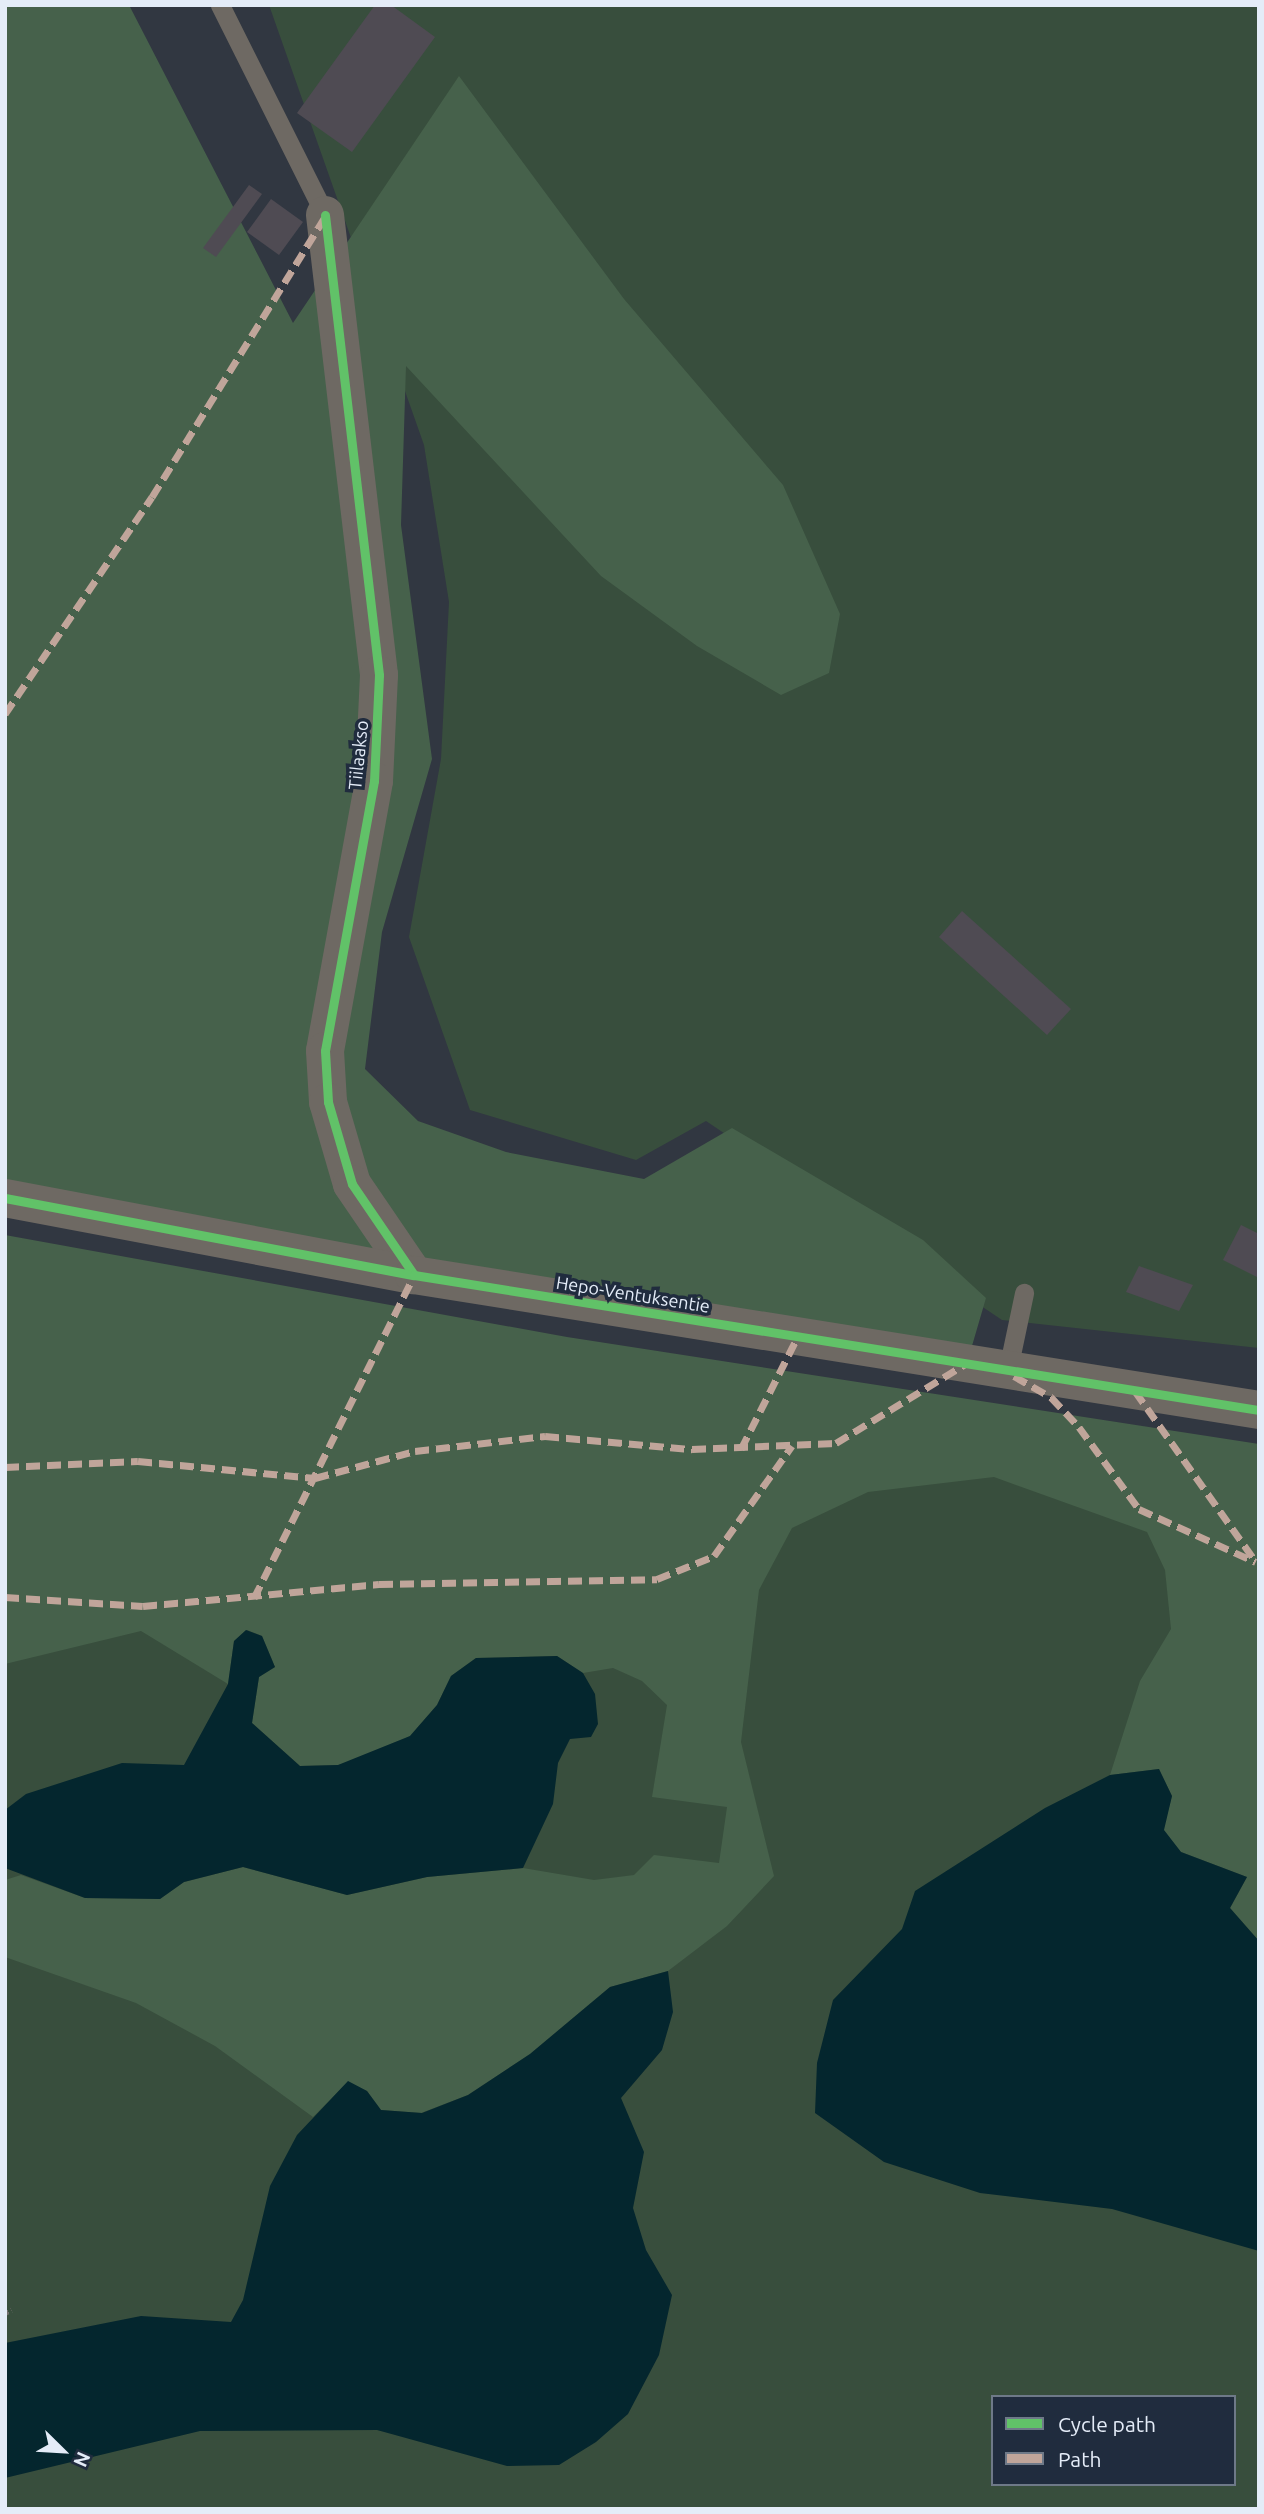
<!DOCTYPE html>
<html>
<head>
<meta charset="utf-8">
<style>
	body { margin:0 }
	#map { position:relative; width:1264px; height:2514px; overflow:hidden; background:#313741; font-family:Ubuntu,sans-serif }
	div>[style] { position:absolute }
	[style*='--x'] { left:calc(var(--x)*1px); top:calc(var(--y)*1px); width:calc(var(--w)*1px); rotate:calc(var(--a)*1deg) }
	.green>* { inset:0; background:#384e3d }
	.forest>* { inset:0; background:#46614b }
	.water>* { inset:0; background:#04262e }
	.building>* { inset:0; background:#4f4b53 }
	.path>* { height:4.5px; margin-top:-2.25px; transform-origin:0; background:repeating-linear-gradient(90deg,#726e6c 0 3.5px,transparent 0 7px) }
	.service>* { height:19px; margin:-9.5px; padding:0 9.5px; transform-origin:9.5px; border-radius:9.5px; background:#6e6963 }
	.minor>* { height:38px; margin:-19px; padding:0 19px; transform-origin:19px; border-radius:19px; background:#6e6963 }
	.quiet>* { height:7px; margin-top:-3.5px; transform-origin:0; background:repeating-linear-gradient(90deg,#c0a59a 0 14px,transparent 0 21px) }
	.cycleway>* { height:9px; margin:-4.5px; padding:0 4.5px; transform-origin:4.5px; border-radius:4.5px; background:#61c268 }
	span { translate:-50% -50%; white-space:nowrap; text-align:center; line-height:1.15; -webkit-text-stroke:7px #202c3e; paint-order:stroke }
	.street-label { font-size:18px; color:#e4ecf8 }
	.frame { position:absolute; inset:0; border:7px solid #e4ecf8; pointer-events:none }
	.legend { position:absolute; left:991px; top:2395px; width:245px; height:91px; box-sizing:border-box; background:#202c3e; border:2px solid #6e7988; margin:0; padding:9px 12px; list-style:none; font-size:21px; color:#e4ecf8 }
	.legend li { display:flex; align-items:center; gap:14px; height:35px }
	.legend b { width:35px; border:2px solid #6e7988 }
	.north { position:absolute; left:28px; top:2416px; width:70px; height:70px; -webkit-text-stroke:5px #202c3e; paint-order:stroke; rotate:114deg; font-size:19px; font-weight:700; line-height:28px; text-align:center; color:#e4ecf8 }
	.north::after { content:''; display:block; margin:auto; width:24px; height:32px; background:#e4ecf8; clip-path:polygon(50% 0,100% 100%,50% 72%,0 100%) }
</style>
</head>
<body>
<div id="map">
	<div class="green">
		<i style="clip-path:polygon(269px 5px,1259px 5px,1259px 1348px,1002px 1320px,706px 1121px,636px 1160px,470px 1110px,409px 937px,441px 759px,449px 602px,424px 445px)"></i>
		<i style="clip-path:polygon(evenodd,996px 1446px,1259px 1584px,1259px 2509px,5px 2509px,5px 1634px,767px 1516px,996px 1446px,993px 2397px,1234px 2397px,1234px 2484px,993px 2484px,993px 2397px)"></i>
	</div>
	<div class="forest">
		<i style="clip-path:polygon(5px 5px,129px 5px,293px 323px,459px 76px,624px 299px,783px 485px,840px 614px,829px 673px,781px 695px,697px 646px,601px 576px,406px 366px,401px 525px,432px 759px,382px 932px,365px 1069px,418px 1121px,506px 1152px,644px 1179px,732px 1128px,923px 1240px,986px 1298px,967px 1363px,5px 1198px)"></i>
		<i style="clip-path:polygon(5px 1235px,567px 1337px,1259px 1444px,1259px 1941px,1230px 1908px,1247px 1877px,1181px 1852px,1163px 1830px,1172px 1796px,1159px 1769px,1110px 1775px,1140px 1681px,1171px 1629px,1165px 1570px,1147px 1532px,994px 1477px,868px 1492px,792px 1528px,759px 1590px,741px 1742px,774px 1876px,727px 1926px,668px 1971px,610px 1987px,530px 2054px,468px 2095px,421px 2113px,381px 2110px,367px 2091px,348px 2082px,313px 2117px,215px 2046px,136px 2003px,5px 1957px,5px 1880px,21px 1875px,85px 1898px,160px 1899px,184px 1882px,243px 1867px,347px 1895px,427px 1877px,523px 1868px,594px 1880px,634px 1875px,654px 1855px,719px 1863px,727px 1807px,652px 1797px,667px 1705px,642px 1681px,613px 1668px,583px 1673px,557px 1656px,476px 1658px,451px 1676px,437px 1705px,410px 1736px,378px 1754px,338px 1765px,300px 1766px,252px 1723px,259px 1677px,275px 1667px,262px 1636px,247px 1630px,234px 1641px,228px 1684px,141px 1631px,5px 1664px)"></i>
	</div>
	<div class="water">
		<i style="clip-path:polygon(246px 1630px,262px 1636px,275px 1667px,259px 1677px,252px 1723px,300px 1766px,338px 1765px,410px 1736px,437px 1705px,451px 1676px,476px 1658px,557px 1656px,583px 1673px,595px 1694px,598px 1724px,591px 1737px,570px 1739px,558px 1763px,553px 1804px,523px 1868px,427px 1877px,347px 1895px,243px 1867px,184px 1882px,160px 1899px,85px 1898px,5px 1868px,5px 1810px,26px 1794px,122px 1763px,184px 1765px,228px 1684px,234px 1641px)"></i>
		<i style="clip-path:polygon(1159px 1769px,1172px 1796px,1164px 1830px,1181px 1852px,1247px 1877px,1230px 1908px,1259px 1941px,1259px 2251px,1112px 2209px,980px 2193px,884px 2162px,815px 2113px,817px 2063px,833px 2000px,902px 1929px,915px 1891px,1045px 1808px,1110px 1775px)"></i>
		<i style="clip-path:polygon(668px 1971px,673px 2012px,662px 2050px,621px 2098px,644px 2152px,633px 2208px,646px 2250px,672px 2295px,659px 2355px,628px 2414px,596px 2442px,559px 2465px,507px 2466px,377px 2430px,200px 2431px,5px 2478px,5px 2343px,141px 2316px,231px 2322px,243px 2300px,270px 2186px,297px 2135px,348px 2081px,367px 2091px,381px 2110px,422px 2113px,468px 2095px,530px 2054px,610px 1987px)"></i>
	</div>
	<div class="building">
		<i style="clip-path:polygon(375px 5px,391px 5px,435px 37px,352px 152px,297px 113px)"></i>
		<i style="clip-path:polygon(249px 185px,262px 194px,216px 257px,203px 248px)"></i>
		<i style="clip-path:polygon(271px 199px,303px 222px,279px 255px,247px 232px)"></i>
		<i style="clip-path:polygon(962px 911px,1071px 1009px,1047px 1035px,939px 937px)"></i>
		<i style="clip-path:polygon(1241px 1225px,1259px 1234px,1259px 1278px,1223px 1260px)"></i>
		<i style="clip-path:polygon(1139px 1266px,1193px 1285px,1179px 1311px,1126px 1292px)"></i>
	</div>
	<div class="path">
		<i style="--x:5;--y:2313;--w:7;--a:-27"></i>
	</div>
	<div class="service">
		<i style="--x:220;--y:5;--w:235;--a:63.4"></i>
		<i style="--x:1008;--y:1369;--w:78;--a:-78.1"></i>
	</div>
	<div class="minor">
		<i style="--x:325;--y:215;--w:463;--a:83.3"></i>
		<i style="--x:379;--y:675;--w:106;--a:92.7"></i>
		<i style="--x:374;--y:781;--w:274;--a:100.3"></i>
		<i style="--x:325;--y:1051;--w:51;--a:86.6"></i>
		<i style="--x:328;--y:1102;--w:85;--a:73.7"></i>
		<i style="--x:352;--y:1184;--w:110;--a:55.7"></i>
		<i style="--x:5;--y:1198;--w:416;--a:10.7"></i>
		<i style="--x:414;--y:1275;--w:856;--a:9.08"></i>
	</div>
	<div class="quiet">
		<i style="--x:5;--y:714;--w:262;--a:-55.9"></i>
		<i style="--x:152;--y:497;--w:329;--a:-58.3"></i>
		<i style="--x:1014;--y:1376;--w:43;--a:29.6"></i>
		<i style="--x:1051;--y:1397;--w:41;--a:47"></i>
		<i style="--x:1079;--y:1427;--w:102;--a:53.8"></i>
		<i style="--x:1139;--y:1509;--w:128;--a:24.4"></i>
		<i style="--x:1135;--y:1391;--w:209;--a:54.7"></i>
		<i style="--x:741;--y:1449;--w:127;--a:-63.2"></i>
		<i style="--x:5;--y:1467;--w:133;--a:-2.6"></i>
		<i style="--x:138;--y:1461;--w:178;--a:5.5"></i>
		<i style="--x:315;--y:1478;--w:104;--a:-15.1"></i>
		<i style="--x:415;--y:1451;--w:131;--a:-6.6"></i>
		<i style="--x:545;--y:1436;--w:148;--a:5.1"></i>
		<i style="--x:692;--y:1449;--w:144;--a:-2.4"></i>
		<i style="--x:836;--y:1443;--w:153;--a:-31.4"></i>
		<i style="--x:5;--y:1597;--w:138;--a:3.7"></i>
		<i style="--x:143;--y:1606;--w:237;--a:-5.3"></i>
		<i style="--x:379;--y:1584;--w:278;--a:-1"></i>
		<i style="--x:657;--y:1579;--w:61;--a:-22"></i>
		<i style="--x:714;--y:1556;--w:135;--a:-54.7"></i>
		<i style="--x:254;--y:1598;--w:360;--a:-63.6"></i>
	</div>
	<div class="cycleway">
		<i style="--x:325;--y:215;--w:463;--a:83.3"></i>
		<i style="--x:379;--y:675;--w:106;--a:92.7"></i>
		<i style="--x:374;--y:781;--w:274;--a:100.3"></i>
		<i style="--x:325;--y:1051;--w:51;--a:86.6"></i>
		<i style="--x:328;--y:1102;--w:85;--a:73.7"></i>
		<i style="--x:352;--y:1184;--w:110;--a:55.7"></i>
		<i style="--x:5;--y:1198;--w:416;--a:10.7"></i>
		<i style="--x:414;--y:1275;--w:856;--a:9.08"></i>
	</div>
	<div class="street-label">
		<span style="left:358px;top:755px;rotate:-84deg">Tiilaakso</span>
		<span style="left:633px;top:1294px;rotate:9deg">Hepo-Ventuksentie</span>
	</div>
	<div class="frame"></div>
	<ul class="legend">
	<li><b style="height:9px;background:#61c268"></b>Cycle path</li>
	<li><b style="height:9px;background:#c0a59a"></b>Path</li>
	</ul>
	<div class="north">N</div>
</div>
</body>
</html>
